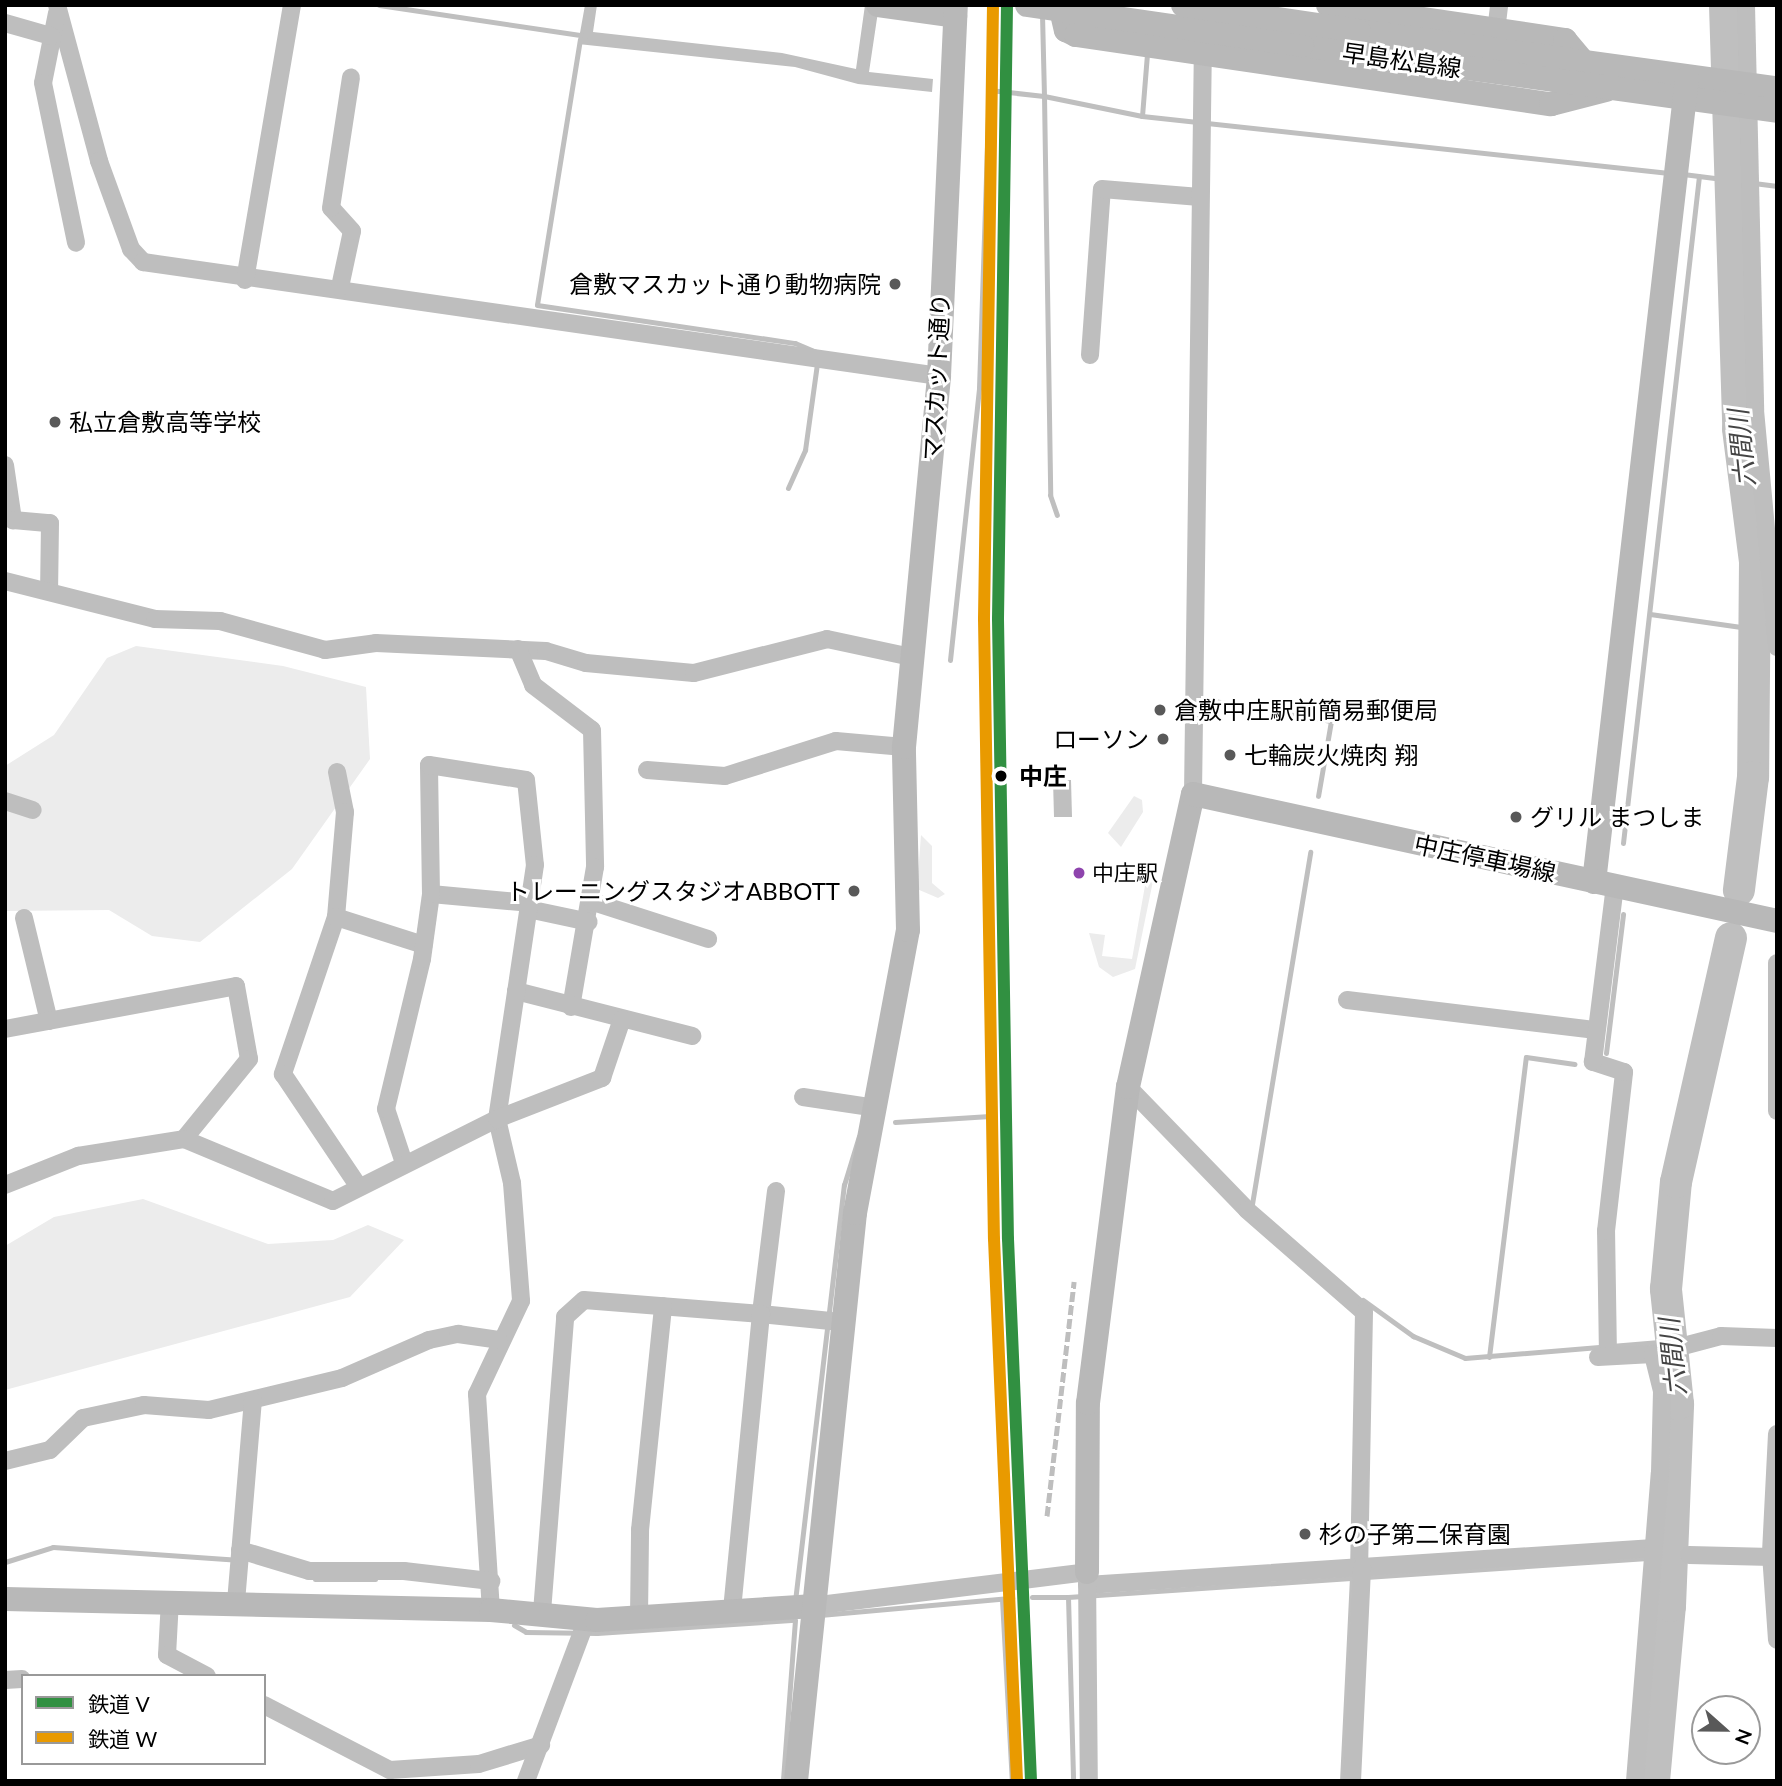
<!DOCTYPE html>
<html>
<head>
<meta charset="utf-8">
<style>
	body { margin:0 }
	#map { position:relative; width:1782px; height:1786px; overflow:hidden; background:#fff; font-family:Lato,"Noto Sans JP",sans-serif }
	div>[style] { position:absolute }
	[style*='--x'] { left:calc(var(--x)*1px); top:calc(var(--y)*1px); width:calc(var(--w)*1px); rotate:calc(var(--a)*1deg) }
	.green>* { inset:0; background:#ececec }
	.water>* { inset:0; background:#bfbfbf }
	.stream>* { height:5px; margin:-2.5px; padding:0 2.5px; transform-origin:2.5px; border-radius:2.5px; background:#bfbfbf }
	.river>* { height:32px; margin:-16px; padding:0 16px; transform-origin:16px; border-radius:16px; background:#bfbfbf }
	.street>* { height:18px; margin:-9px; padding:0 9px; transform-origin:9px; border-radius:9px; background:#bebebe }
	.secondary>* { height:24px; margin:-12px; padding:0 12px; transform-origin:12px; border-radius:12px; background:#b8b8b8 }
	.rail>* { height:5px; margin-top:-2.5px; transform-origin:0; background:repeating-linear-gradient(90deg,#bebebe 0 10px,transparent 0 13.5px) }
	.secondary-bridge>* { height:24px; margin:-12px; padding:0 12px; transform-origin:12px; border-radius:12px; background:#b8b8b8 }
	.rail-1>* { height:12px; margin:-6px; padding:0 6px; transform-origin:6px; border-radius:6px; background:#319041 }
	.rail-2>* { height:12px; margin:-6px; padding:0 6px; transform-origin:6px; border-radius:6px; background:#e99a00 }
	.dots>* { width:19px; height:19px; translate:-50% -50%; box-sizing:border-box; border:4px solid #fff; border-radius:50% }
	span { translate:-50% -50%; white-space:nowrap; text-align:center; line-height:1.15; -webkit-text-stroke:6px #fff; paint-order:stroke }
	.bus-label { font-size:22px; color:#000 }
	.left { translate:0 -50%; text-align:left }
	.street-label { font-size:24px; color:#000 }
	.poi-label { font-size:24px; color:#000 }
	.right { translate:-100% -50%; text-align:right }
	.stop-label { font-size:24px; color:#000; font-weight:700 }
	.water-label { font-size:26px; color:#444; font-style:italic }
	.frame { position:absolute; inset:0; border:7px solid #000; pointer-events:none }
	.legend { position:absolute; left:21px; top:1674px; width:245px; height:91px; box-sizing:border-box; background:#fff; border:2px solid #999; margin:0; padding:9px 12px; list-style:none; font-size:21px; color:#000 }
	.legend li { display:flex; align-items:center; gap:14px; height:35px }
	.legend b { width:35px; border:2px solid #999 }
	.north { position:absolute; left:1691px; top:1695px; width:70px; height:70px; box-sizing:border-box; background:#fff; border:2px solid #999; border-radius:50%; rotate:111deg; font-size:19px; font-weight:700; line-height:28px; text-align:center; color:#000 }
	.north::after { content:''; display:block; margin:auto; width:24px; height:32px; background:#595959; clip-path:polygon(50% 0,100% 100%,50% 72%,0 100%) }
</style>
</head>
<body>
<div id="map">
	<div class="green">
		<i style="clip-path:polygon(136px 646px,283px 666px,366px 687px,370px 759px,292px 869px,200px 942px,152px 936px,109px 910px,5px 911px,5px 766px,54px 735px,107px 658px)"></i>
		<i style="clip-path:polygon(1134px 796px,1142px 800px,1143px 812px,1121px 847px,1108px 833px)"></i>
		<i style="clip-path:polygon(921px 835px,932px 846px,932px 883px,945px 894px,938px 898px,917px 889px)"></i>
		<i style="clip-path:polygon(1146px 880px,1153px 881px,1135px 969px,1113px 977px,1099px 967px,1089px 933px,1105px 935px,1102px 956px,1132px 959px)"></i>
		<i style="clip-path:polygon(143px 1199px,268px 1244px,333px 1240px,368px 1225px,404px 1240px,350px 1297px,5px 1390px,5px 1246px,54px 1217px)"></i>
	</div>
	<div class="water">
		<i style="clip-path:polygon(585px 5px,597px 5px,593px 32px,782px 53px,856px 69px,865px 5px,879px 5px,869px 72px,933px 79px,932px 92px,858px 84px,795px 67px,578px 44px)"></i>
		<i style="clip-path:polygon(1053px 780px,1071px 780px,1072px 817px,1054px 817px)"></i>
	</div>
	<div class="stream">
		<i style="--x:379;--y:5;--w:210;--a:8.5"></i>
		<i style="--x:1042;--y:14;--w:82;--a:88.6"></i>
		<i style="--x:1044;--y:96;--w:100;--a:11.5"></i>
		<i style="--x:1142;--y:116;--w:530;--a:6.17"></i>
		<i style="--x:580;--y:39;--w:269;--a:99.2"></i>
		<i style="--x:537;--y:305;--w:261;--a:8.4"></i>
		<i style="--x:795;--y:343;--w:25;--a:23"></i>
		<i style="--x:1142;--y:116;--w:62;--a:-85.4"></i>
		<i style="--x:1683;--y:174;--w:95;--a:7.3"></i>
		<i style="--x:788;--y:488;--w:42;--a:-65.9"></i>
		<i style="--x:805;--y:450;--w:88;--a:-82.1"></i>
		<i style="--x:1650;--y:614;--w:106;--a:8.1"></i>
		<i style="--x:950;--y:660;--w:274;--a:-83.9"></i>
		<i style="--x:979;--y:388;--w:298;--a:-88.1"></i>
		<i style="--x:989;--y:90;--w:55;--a:6.2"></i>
		<i style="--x:1044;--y:96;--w:399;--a:89.1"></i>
		<i style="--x:1050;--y:495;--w:21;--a:71"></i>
		<i style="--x:1208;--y:700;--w:125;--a:9.7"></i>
		<i style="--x:1331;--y:721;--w:76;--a:99.8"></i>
		<i style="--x:1623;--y:843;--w:671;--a:-83.5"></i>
		<i style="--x:1606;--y:1053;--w:140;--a:-83"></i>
		<i style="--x:895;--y:1122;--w:95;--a:-3.6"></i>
		<i style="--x:990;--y:1116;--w:482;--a:87.7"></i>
		<i style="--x:1252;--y:1204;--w:357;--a:-80.6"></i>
		<i style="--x:1363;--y:1300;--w:62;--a:35.8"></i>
		<i style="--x:1413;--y:1336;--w:56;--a:22.9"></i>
		<i style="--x:1465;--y:1358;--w:207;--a:-4.7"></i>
		<i style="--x:1489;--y:1357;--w:302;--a:-83"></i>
		<i style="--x:1526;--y:1057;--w:49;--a:8.3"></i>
		<i style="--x:1658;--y:1557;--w:14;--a:-4"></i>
		<i style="--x:5;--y:1562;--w:50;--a:-17.4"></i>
		<i style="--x:53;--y:1547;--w:184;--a:4"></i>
		<i style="--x:315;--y:1579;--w:60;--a:0"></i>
		<i style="--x:1032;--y:1597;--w:36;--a:0"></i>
		<i style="--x:1068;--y:1597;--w:184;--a:88.4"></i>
		<i style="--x:1068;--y:1597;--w:581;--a:-3.85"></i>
		<i style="--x:1002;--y:1599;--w:182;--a:86.9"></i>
		<i style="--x:795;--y:1601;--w:419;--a:-83.3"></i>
		<i style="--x:844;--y:1185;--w:51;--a:-73"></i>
		<i style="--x:820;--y:1615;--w:193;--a:-5.1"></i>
		<i style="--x:514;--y:1625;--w:14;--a:30"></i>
		<i style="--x:526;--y:1632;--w:71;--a:0.8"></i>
		<i style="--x:597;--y:1633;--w:198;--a:-3.8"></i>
		<i style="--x:795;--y:1620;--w:161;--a:94.3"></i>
		<i style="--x:1342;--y:1781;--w:207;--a:-87.2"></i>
	</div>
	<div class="river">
		<i style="--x:1725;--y:5;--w:424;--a:88.2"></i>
		<i style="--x:1738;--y:429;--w:133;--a:82.7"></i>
		<i style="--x:1755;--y:561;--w:216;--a:90.5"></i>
		<i style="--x:1753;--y:777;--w:114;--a:97.1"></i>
		<i style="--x:1654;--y:1781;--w:176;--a:-84.8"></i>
		<i style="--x:1670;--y:1606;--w:202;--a:-87.7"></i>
		<i style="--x:1678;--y:1404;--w:116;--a:-96"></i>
		<i style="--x:1666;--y:1289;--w:107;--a:-84.7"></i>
		<i style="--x:1676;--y:1182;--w:250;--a:-77.3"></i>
	</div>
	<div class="street">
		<i style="--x:57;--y:5;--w:162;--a:74.9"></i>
		<i style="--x:99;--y:161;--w:94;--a:70"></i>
		<i style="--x:131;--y:249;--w:18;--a:47"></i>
		<i style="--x:143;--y:262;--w:804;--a:8.15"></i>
		<i style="--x:1746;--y:5;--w:405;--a:88.7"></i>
		<i style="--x:1755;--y:410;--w:238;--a:84.7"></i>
		<i style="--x:57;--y:13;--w:71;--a:101.3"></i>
		<i style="--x:43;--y:83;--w:163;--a:78.3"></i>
		<i style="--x:5;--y:23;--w:48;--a:15.8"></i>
		<i style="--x:1496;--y:31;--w:26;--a:-83"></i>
		<i style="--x:245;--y:280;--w:279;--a:-80.3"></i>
		<i style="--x:340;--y:287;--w:57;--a:-77.9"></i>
		<i style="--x:352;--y:231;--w:31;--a:-132"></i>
		<i style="--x:331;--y:208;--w:132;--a:-81.3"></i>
		<i style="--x:1090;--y:355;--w:166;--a:-85.9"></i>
		<i style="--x:1102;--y:189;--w:98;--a:4.7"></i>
		<i style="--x:5;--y:465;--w:56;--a:81.7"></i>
		<i style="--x:13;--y:520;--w:37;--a:5"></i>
		<i style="--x:50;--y:523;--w:68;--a:90.8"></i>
		<i style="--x:5;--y:581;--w:155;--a:14.2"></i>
		<i style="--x:155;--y:619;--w:65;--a:1.8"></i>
		<i style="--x:220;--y:621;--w:109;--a:15.4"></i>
		<i style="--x:325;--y:650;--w:51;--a:-7.8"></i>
		<i style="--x:376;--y:643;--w:170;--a:2.7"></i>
		<i style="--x:546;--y:651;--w:42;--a:16.7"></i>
		<i style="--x:586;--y:663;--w:108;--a:5.3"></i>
		<i style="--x:694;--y:673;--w:137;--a:-14.3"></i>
		<i style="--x:827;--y:639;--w:86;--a:12.1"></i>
		<i style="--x:518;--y:649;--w:39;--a:67"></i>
		<i style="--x:533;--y:685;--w:74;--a:37.3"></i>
		<i style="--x:592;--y:730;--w:137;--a:88.7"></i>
		<i style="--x:595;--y:867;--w:142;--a:99.7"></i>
		<i style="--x:647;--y:770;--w:78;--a:4.4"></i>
		<i style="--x:725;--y:776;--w:116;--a:-17.5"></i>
		<i style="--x:836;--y:741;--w:68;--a:5"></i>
		<i style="--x:337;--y:772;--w:41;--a:78.7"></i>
		<i style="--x:345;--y:812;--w:105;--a:94.9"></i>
		<i style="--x:336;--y:917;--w:166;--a:108.7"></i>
		<i style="--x:283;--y:1074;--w:136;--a:56.1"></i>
		<i style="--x:1193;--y:794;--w:752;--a:-89.24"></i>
		<i style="--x:5;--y:801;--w:29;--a:18"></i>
		<i style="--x:431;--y:894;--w:98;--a:5.2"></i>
		<i style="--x:593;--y:902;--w:121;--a:17.8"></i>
		<i style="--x:528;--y:909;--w:62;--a:12"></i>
		<i style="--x:336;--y:917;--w:92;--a:17.7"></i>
		<i style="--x:24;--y:918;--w:106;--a:76.4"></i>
		<i style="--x:1777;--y:963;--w:148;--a:90"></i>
		<i style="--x:516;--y:991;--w:182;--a:14.3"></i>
		<i style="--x:1347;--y:1000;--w:251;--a:6.9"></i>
		<i style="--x:5;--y:1029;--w:235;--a:-10.5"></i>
		<i style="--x:236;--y:986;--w:74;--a:79.9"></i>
		<i style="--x:249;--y:1059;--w:103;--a:129.1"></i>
		<i style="--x:1128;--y:1087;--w:171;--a:45.9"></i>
		<i style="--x:1247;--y:1210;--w:155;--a:41.1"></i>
		<i style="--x:1364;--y:1312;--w:255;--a:91.1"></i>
		<i style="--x:803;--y:1097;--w:75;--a:8.5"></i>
		<i style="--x:404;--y:1163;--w:57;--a:-108.4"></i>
		<i style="--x:386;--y:1109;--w:154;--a:-76.5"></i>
		<i style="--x:422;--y:959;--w:66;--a:-82.1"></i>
		<i style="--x:431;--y:894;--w:129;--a:-90.9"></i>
		<i style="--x:429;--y:765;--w:98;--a:8.8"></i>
		<i style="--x:526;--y:780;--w:85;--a:84"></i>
		<i style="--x:535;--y:865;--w:257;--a:98.5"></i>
		<i style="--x:497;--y:1119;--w:66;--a:76.8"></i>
		<i style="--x:512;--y:1183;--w:118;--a:85.6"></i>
		<i style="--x:521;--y:1301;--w:103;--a:115.3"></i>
		<i style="--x:477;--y:1394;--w:216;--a:86.3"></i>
		<i style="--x:5;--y:1185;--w:79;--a:-21.7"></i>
		<i style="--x:78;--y:1156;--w:107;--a:-9.1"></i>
		<i style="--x:184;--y:1139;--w:161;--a:22.6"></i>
		<i style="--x:333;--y:1201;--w:183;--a:-26.6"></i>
		<i style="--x:497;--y:1119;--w:113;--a:-21.3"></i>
		<i style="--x:602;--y:1078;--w:62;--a:-71.3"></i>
		<i style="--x:776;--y:1191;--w:124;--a:97"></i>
		<i style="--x:761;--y:1314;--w:80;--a:5.7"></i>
		<i style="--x:1608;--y:1356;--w:125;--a:-90.9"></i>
		<i style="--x:1606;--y:1231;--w:160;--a:-83.5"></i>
		<i style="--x:1624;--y:1072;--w:33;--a:-162"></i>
		<i style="--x:1593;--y:1062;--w:177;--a:-82.9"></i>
		<i style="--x:1598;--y:1357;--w:55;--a:-3.1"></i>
		<i style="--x:1653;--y:1354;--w:70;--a:-14.8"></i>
		<i style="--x:1721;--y:1336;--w:56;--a:2"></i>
		<i style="--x:1777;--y:1434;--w:120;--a:92.9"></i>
		<i style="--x:1771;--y:1554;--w:86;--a:86"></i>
		<i style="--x:5;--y:1461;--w:46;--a:-13.7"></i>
		<i style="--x:50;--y:1450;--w:46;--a:-44.1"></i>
		<i style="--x:83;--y:1418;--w:62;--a:-12"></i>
		<i style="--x:144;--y:1405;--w:65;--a:4.4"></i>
		<i style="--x:209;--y:1410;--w:137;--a:-13.5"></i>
		<i style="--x:342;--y:1378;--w:95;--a:-23.6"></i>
		<i style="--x:429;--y:1340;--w:30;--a:-12"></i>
		<i style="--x:458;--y:1334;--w:41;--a:8.3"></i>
		<i style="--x:240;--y:1550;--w:72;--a:16.9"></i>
		<i style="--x:309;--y:1571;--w:95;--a:0"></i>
		<i style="--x:404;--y:1571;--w:88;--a:6.6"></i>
		<i style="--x:1689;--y:1555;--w:83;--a:1.4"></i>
		<i style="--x:1087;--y:1585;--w:568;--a:-3.73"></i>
		<i style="--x:170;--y:1600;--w:55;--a:93.1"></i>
		<i style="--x:167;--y:1655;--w:45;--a:27.7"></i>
		<i style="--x:236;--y:1602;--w:202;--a:-85.2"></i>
		<i style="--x:811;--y:1606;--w:278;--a:-7"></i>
		<i style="--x:1087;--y:1572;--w:209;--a:89.5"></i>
		<i style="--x:542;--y:1612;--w:296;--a:-85.5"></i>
		<i style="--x:565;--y:1317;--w:25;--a:-42"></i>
		<i style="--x:584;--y:1300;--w:178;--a:4.5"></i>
		<i style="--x:761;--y:1314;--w:298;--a:95.6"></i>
		<i style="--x:639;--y:1617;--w:87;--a:-89.3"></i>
		<i style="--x:640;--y:1530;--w:225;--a:-84.1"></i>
		<i style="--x:5;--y:1680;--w:17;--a:-3"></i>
		<i style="--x:264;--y:1705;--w:142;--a:27.3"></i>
		<i style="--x:390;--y:1770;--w:89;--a:-3.9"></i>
		<i style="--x:479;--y:1764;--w:65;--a:-17"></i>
		<i style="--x:526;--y:1781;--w:173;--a:-69.4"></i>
		<i style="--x:1352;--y:1781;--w:214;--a:-87.3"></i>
		<i style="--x:1635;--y:1781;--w:309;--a:-85.4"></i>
		<i style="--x:1660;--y:1473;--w:82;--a:-88.6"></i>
		<i style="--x:1662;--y:1391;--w:38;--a:-104"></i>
	</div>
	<div class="secondary">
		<i style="--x:878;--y:5;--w:78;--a:8.1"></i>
		<i style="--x:1060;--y:5;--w:26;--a:77"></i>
		<i style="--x:1066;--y:30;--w:11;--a:27"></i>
		<i style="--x:1076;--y:35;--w:480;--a:8.3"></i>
		<i style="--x:1551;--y:104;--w:57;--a:-14.3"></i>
		<i style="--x:1328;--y:5;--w:240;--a:8.4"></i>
		<i style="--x:1565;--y:40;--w:34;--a:50"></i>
		<i style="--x:1359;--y:31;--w:422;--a:7.8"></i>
		<i style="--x:1302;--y:45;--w:480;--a:7.9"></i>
		<i style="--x:1594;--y:882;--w:809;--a:-83.4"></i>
		<i style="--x:1087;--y:1572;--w:169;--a:-89.7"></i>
		<i style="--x:1088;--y:1403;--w:319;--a:-82.8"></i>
		<i style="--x:1128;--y:1087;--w:300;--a:-77.5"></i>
		<i style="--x:1193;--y:794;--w:598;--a:12.27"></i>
		<i style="--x:5;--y:1599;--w:486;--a:1.3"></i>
		<i style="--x:491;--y:1610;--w:106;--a:5.4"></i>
		<i style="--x:597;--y:1620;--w:214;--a:-3.7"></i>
		<i style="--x:796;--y:1781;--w:571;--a:-84.07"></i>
		<i style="--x:855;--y:1213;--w:288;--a:-79.4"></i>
		<i style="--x:908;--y:930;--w:183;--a:-91.3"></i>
		<i style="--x:904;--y:747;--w:373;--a:-84.6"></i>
		<i style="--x:939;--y:376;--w:371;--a:-87.4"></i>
	</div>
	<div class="rail">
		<i style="--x:1047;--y:1516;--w:236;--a:-83.4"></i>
	</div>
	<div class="secondary-bridge">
		<i style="--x:1027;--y:5;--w:278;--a:8.3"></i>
		<i style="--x:1183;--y:5;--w:178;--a:8.4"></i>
	</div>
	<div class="rail-1">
		<i style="--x:1007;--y:5;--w:614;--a:90.84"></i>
		<i style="--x:998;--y:619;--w:620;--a:89.08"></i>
		<i style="--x:1008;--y:1239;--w:542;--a:87.57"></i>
	</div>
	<div class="rail-2">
		<i style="--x:993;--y:5;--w:614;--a:90.84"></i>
		<i style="--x:984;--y:619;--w:620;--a:89.08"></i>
		<i style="--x:994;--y:1239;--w:542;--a:87.57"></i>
	</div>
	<div class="dots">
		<i style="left:895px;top:284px;background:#595959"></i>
		<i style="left:55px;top:422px;background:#595959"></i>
		<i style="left:1160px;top:710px;background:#595959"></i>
		<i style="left:1163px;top:739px;background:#595959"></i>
		<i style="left:1230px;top:755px;background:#595959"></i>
		<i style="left:1001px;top:776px;background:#000"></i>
		<i style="left:1516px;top:817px;background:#595959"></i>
		<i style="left:1079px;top:873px;background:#8e44ad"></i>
		<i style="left:854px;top:891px;background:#595959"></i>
		<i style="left:1305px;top:1534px;background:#595959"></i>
	</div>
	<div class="bus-label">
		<span class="left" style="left:1092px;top:873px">中庄駅</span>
	</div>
	<div class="street-label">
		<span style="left:1402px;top:60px;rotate:8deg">早島松島線</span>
		<span style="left:936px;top:377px;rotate:-87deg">マスカット通り</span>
		<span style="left:1485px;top:858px;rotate:12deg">中庄停車場線</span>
	</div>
	<div class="poi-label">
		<span class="right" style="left:881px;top:284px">倉敷マスカット通り動物病院</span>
		<span class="left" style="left:69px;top:422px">私立倉敷高等学校</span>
		<span class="left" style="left:1174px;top:710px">倉敷中庄駅前簡易郵便局</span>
		<span class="right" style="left:1149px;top:739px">ローソン</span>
		<span class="left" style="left:1244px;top:755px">七輪炭火焼肉 翔</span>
		<span class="left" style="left:1530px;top:817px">グリル まつしま</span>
		<span class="right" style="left:840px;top:891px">トレーニングスタジオABBOTT</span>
		<span class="left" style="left:1319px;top:1534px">杉の子第二保育園</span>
	</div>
	<div class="stop-label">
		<span class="left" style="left:1019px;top:776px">中庄</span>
	</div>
	<div class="water-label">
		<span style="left:1742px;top:448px;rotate:-96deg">六間川</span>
		<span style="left:1673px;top:1357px;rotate:-96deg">六間川</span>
	</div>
	<div class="frame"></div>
	<ul class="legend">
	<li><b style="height:9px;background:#319041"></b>鉄道 V</li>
	<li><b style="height:9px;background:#e99a00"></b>鉄道 W</li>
	</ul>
	<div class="north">N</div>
</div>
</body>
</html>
